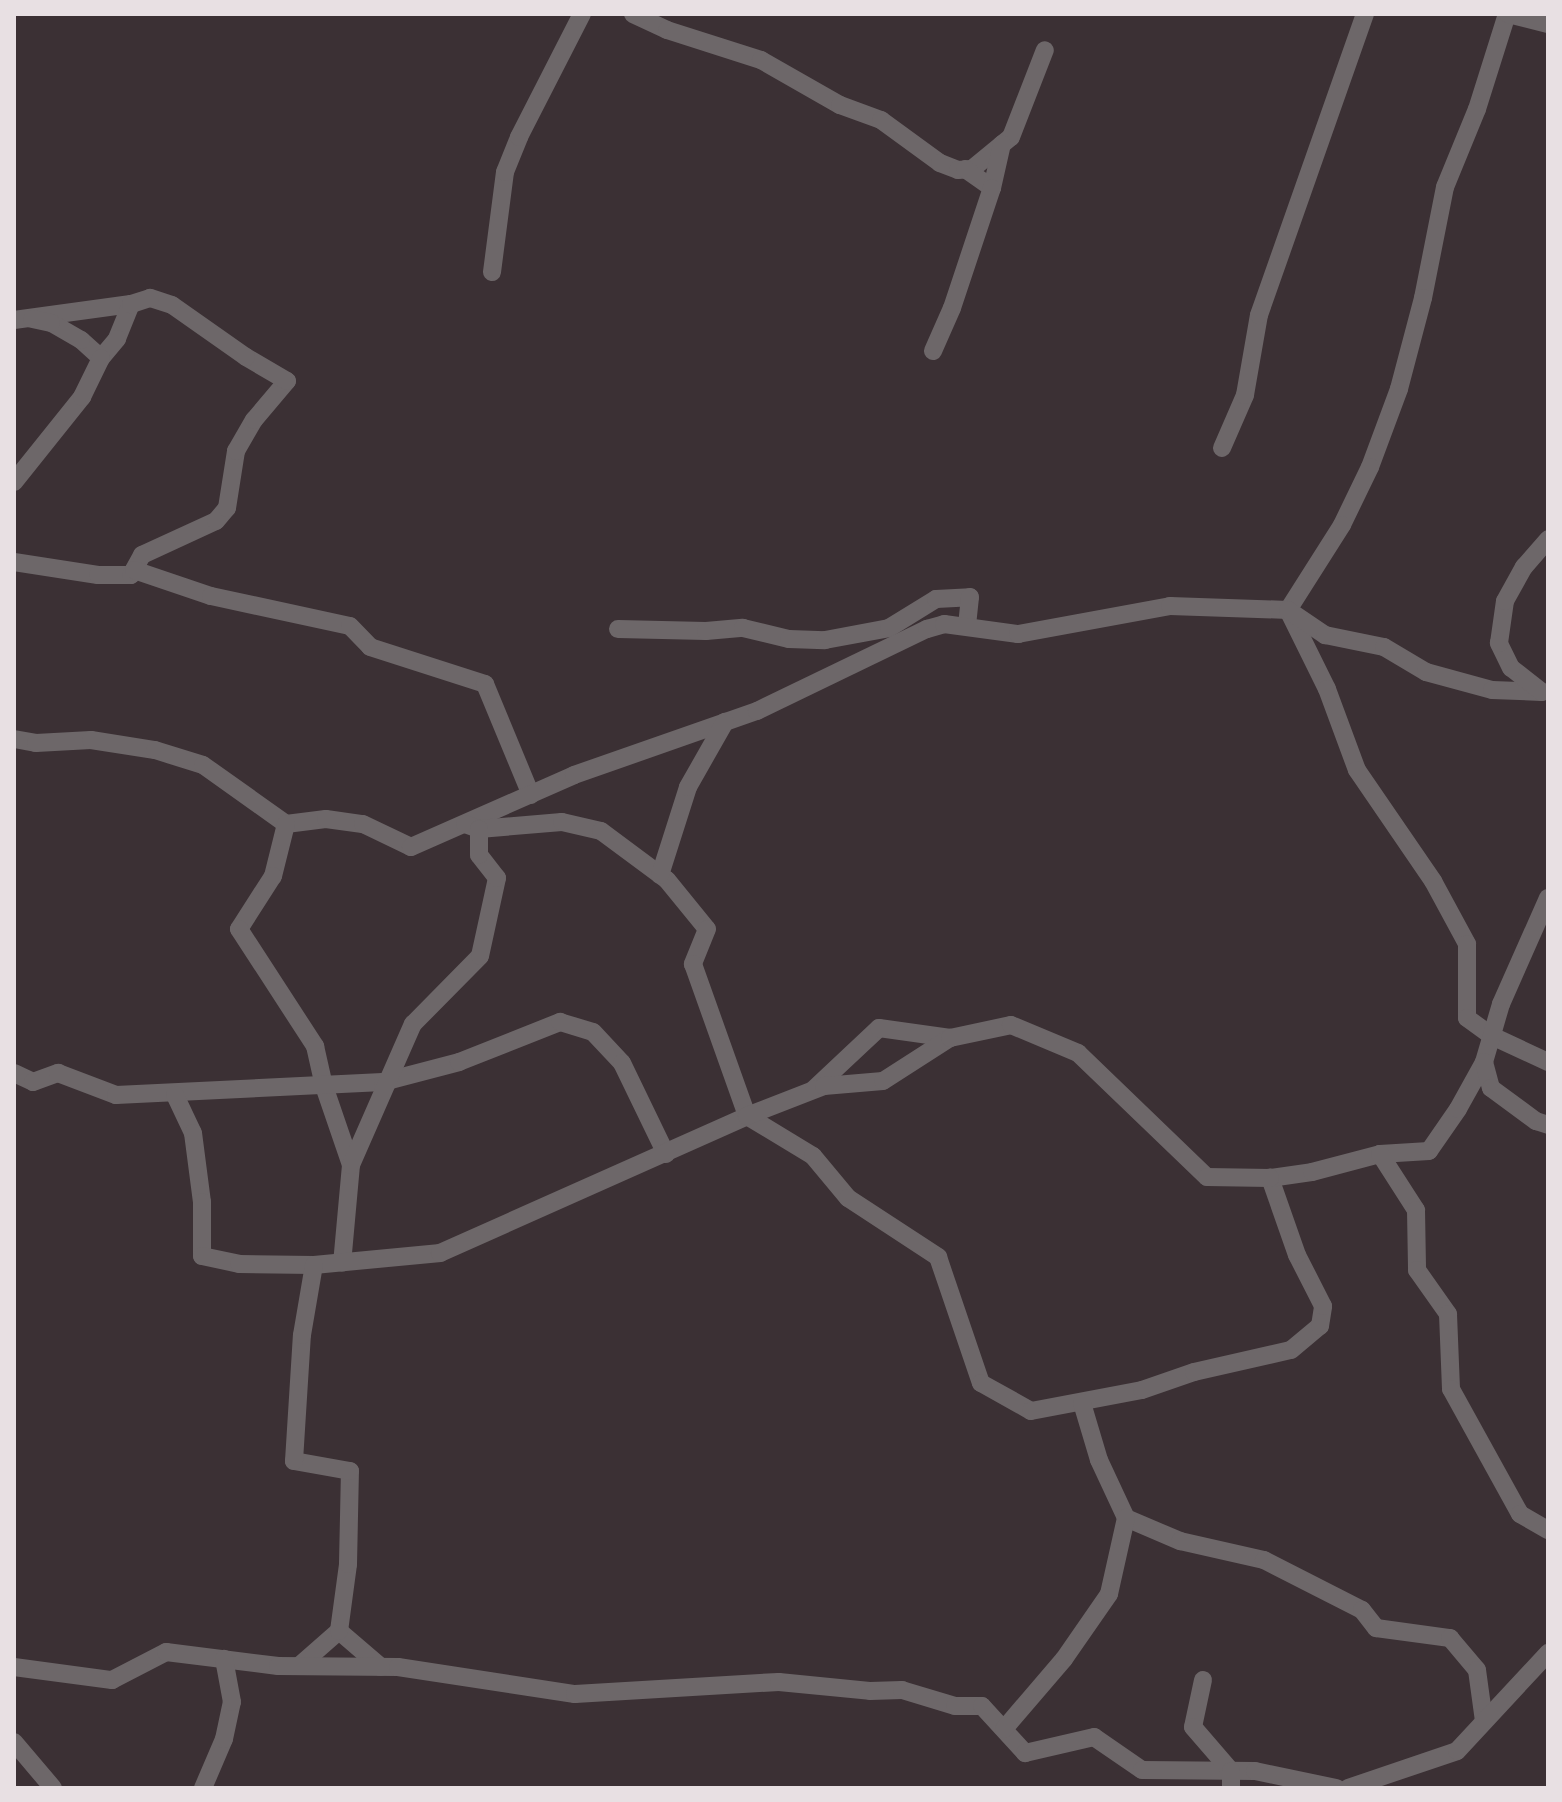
<!DOCTYPE html>
<html>
<head>
<meta charset="utf-8">
<style>
	body { margin:0 }
	#map { position:relative; width:1562px; height:1802px; overflow:hidden; background:#3b3034; font-family:Bitter,serif }
	div>[style] { position:absolute }
	[style*='--x'] { left:calc(var(--x)*1px); top:calc(var(--y)*1px); width:calc(var(--w)*1px); rotate:calc(var(--a)*1deg) }
	.minor>* { height:18px; margin:-9px; padding:0 9px; transform-origin:9px; border-radius:9px; background:#6d6769 }
	span { translate:-50% -50%; white-space:nowrap; text-align:center; line-height:1.15; -webkit-text-stroke:7px #3b3034; paint-order:stroke }
	.frame { position:absolute; inset:0; border:16px solid #e8e0e3; pointer-events:none }
</style>
</head>
<body>
<div id="map">
	<div class="minor">
		<i style="--x:633;--y:14;--w:38;--a:25"></i>
		<i style="--x:667;--y:30;--w:99;--a:17.7"></i>
		<i style="--x:761;--y:60;--w:91;--a:29.7"></i>
		<i style="--x:840;--y:105;--w:44;--a:20.1"></i>
		<i style="--x:881;--y:120;--w:73;--a:36.1"></i>
		<i style="--x:940;--y:163;--w:19;--a:21"></i>
		<i style="--x:958;--y:170;--w:14;--a:-4"></i>
		<i style="--x:972;--y:169;--w:50;--a:-39.4"></i>
		<i style="--x:1011;--y:137;--w:93;--a:-68.7"></i>
		<i style="--x:1507;--y:14;--w:100;--a:107.5"></i>
		<i style="--x:1477;--y:109;--w:84;--a:112.3"></i>
		<i style="--x:1445;--y:187;--w:113;--a:101.2"></i>
		<i style="--x:1423;--y:298;--w:94;--a:104.8"></i>
		<i style="--x:1399;--y:389;--w:83;--a:110.4"></i>
		<i style="--x:1370;--y:467;--w:64;--a:115.8"></i>
		<i style="--x:1342;--y:525;--w:101;--a:122.4"></i>
		<i style="--x:1288;--y:610;--w:88;--a:63.7"></i>
		<i style="--x:1327;--y:689;--w:86;--a:69.7"></i>
		<i style="--x:1357;--y:770;--w:135;--a:55.6"></i>
		<i style="--x:1433;--y:881;--w:72;--a:61.6"></i>
		<i style="--x:1467;--y:944;--w:74;--a:90"></i>
		<i style="--x:1467;--y:1018;--w:31;--a:36"></i>
		<i style="--x:1492;--y:1036;--w:62;--a:24.9"></i>
		<i style="--x:1508;--y:14;--w:41;--a:14"></i>
		<i style="--x:965;--y:169;--w:33;--a:35"></i>
		<i style="--x:992;--y:188;--w:45;--a:-77.2"></i>
		<i style="--x:492;--y:272;--w:101;--a:-82.6"></i>
		<i style="--x:505;--y:172;--w:38;--a:-68"></i>
		<i style="--x:519;--y:137;--w:138;--a:-62.9"></i>
		<i style="--x:14;--y:320;--w:118;--a:-7.8"></i>
		<i style="--x:131;--y:304;--w:38;--a:112"></i>
		<i style="--x:117;--y:339;--w:25;--a:130"></i>
		<i style="--x:101;--y:358;--w:27;--a:-138"></i>
		<i style="--x:81;--y:340;--w:34;--a:-150"></i>
		<i style="--x:51;--y:323;--w:19;--a:-168"></i>
		<i style="--x:933;--y:351;--w:47;--a:-66.2"></i>
		<i style="--x:952;--y:308;--w:126;--a:-71.6"></i>
		<i style="--x:1222;--y:448;--w:58;--a:-66.5"></i>
		<i style="--x:1245;--y:395;--w:81;--a:-80.1"></i>
		<i style="--x:1259;--y:315;--w:319;--a:-70.6"></i>
		<i style="--x:14;--y:482;--w:109;--a:-51.3"></i>
		<i style="--x:82;--y:397;--w:43;--a:-64"></i>
		<i style="--x:14;--y:562;--w:85;--a:8.8"></i>
		<i style="--x:98;--y:575;--w:33;--a:0"></i>
		<i style="--x:131;--y:575;--w:23;--a:-61"></i>
		<i style="--x:142;--y:555;--w:81;--a:-24.7"></i>
		<i style="--x:216;--y:521;--w:17;--a:-50"></i>
		<i style="--x:227;--y:508;--w:58;--a:-81"></i>
		<i style="--x:236;--y:451;--w:36;--a:-60"></i>
		<i style="--x:254;--y:420;--w:51;--a:-49.8"></i>
		<i style="--x:287;--y:381;--w:48;--a:-149.7"></i>
		<i style="--x:246;--y:357;--w:90;--a:-144.9"></i>
		<i style="--x:172;--y:305;--w:23;--a:-162"></i>
		<i style="--x:150;--y:298;--w:20;--a:162"></i>
		<i style="--x:134;--y:570;--w:81;--a:18.7"></i>
		<i style="--x:211;--y:596;--w:142;--a:12.2"></i>
		<i style="--x:350;--y:626;--w:29;--a:46"></i>
		<i style="--x:370;--y:647;--w:121;--a:17.8"></i>
		<i style="--x:485;--y:684;--w:120;--a:67.5"></i>
		<i style="--x:618;--y:629;--w:88;--a:1.3"></i>
		<i style="--x:706;--y:631;--w:37;--a:-5"></i>
		<i style="--x:743;--y:628;--w:47;--a:13.4"></i>
		<i style="--x:789;--y:639;--w:36;--a:2"></i>
		<i style="--x:825;--y:640;--w:65;--a:-10.6"></i>
		<i style="--x:889;--y:628;--w:55;--a:-31.7"></i>
		<i style="--x:936;--y:599;--w:34;--a:-3"></i>
		<i style="--x:970;--y:597;--w:28;--a:96"></i>
		<i style="--x:14;--y:739;--w:22;--a:10"></i>
		<i style="--x:36;--y:743;--w:55;--a:-3.1"></i>
		<i style="--x:91;--y:740;--w:65;--a:8.9"></i>
		<i style="--x:155;--y:750;--w:50;--a:17.4"></i>
		<i style="--x:203;--y:765;--w:102;--a:35.4"></i>
		<i style="--x:286;--y:824;--w:40;--a:-7.1"></i>
		<i style="--x:326;--y:819;--w:37;--a:8"></i>
		<i style="--x:363;--y:824;--w:53;--a:25.6"></i>
		<i style="--x:411;--y:847;--w:178;--a:-23.8"></i>
		<i style="--x:574;--y:775;--w:194;--a:-19.3"></i>
		<i style="--x:757;--y:711;--w:189;--a:-25.8"></i>
		<i style="--x:927;--y:629;--w:18;--a:-16"></i>
		<i style="--x:944;--y:624;--w:75;--a:7.7"></i>
		<i style="--x:1018;--y:634;--w:155;--a:-10.4"></i>
		<i style="--x:1170;--y:606;--w:118;--a:1.9"></i>
		<i style="--x:1288;--y:610;--w:45;--a:34"></i>
		<i style="--x:1325;--y:635;--w:60;--a:11.5"></i>
		<i style="--x:1384;--y:647;--w:49;--a:30.8"></i>
		<i style="--x:1426;--y:672;--w:68;--a:15.3"></i>
		<i style="--x:1492;--y:690;--w:50;--a:2.3"></i>
		<i style="--x:1542;--y:692;--w:39;--a:-142"></i>
		<i style="--x:1511;--y:668;--w:28;--a:-116"></i>
		<i style="--x:1499;--y:643;--w:42;--a:-81.9"></i>
		<i style="--x:1505;--y:601;--w:39;--a:-61"></i>
		<i style="--x:1524;--y:567;--w:37;--a:-49"></i>
		<i style="--x:286;--y:824;--w:54;--a:104"></i>
		<i style="--x:273;--y:876;--w:63;--a:122.7"></i>
		<i style="--x:239;--y:929;--w:140;--a:57"></i>
		<i style="--x:315;--y:1046;--w:41;--a:77.3"></i>
		<i style="--x:324;--y:1086;--w:83;--a:71.1"></i>
		<i style="--x:351;--y:1165;--w:98;--a:95.2"></i>
		<i style="--x:465;--y:824;--w:15;--a:20"></i>
		<i style="--x:479;--y:829;--w:83;--a:-4.8"></i>
		<i style="--x:562;--y:822;--w:40;--a:13"></i>
		<i style="--x:601;--y:831;--w:82;--a:36.6"></i>
		<i style="--x:667;--y:880;--w:63;--a:50.8"></i>
		<i style="--x:707;--y:929;--w:38;--a:112"></i>
		<i style="--x:693;--y:964;--w:161;--a:70.4"></i>
		<i style="--x:747;--y:1116;--w:77;--a:31.2"></i>
		<i style="--x:813;--y:1156;--w:55;--a:50.2"></i>
		<i style="--x:848;--y:1198;--w:108;--a:33.2"></i>
		<i style="--x:938;--y:1257;--w:133;--a:71.2"></i>
		<i style="--x:981;--y:1383;--w:57;--a:29.2"></i>
		<i style="--x:1031;--y:1411;--w:113;--a:-10.7"></i>
		<i style="--x:1142;--y:1390;--w:55;--a:-19.1"></i>
		<i style="--x:1194;--y:1372;--w:99;--a:-12.8"></i>
		<i style="--x:1291;--y:1350;--w:38;--a:-40"></i>
		<i style="--x:1320;--y:1326;--w:20;--a:-81"></i>
		<i style="--x:1323;--y:1306;--w:57;--a:-117"></i>
		<i style="--x:1297;--y:1255;--w:82;--a:-109.3"></i>
		<i style="--x:1270;--y:1178;--w:42;--a:-8.1"></i>
		<i style="--x:1312;--y:1172;--w:70;--a:-14.8"></i>
		<i style="--x:1380;--y:1154;--w:49;--a:-3.5"></i>
		<i style="--x:1429;--y:1151;--w:51;--a:-55.4"></i>
		<i style="--x:1458;--y:1109;--w:54;--a:-61"></i>
		<i style="--x:1484;--y:1062;--w:60;--a:-73.7"></i>
		<i style="--x:1501;--y:1004;--w:116;--a:-66.1"></i>
		<i style="--x:660;--y:875;--w:92;--a:-72.3"></i>
		<i style="--x:688;--y:787;--w:75;--a:-60.4"></i>
		<i style="--x:1484;--y:1062;--w:27;--a:75"></i>
		<i style="--x:1491;--y:1088;--w:56;--a:36.3"></i>
		<i style="--x:1536;--y:1121;--w:13;--a:18"></i>
		<i style="--x:14;--y:1073;--w:21;--a:25"></i>
		<i style="--x:33;--y:1082;--w:27;--a:-20"></i>
		<i style="--x:58;--y:1073;--w:62;--a:20.8"></i>
		<i style="--x:116;--y:1095;--w:267;--a:-2.8"></i>
		<i style="--x:383;--y:1082;--w:79;--a:-14.7"></i>
		<i style="--x:459;--y:1062;--w:109;--a:-21.6"></i>
		<i style="--x:560;--y:1022;--w:34;--a:17"></i>
		<i style="--x:593;--y:1032;--w:42;--a:46.9"></i>
		<i style="--x:622;--y:1063;--w:101;--a:64.2"></i>
		<i style="--x:814;--y:1089;--w:89;--a:-43.2"></i>
		<i style="--x:879;--y:1028;--w:72;--a:8"></i>
		<i style="--x:175;--y:1095;--w:42;--a:64.7"></i>
		<i style="--x:193;--y:1133;--w:70;--a:82.6"></i>
		<i style="--x:202;--y:1202;--w:54;--a:90"></i>
		<i style="--x:202;--y:1256;--w:38;--a:12"></i>
		<i style="--x:239;--y:1264;--w:75;--a:0.8"></i>
		<i style="--x:314;--y:1265;--w:127;--a:-5.4"></i>
		<i style="--x:440;--y:1253;--w:336;--a:-24"></i>
		<i style="--x:747;--y:1116;--w:83;--a:-21.3"></i>
		<i style="--x:824;--y:1086;--w:59;--a:-4.8"></i>
		<i style="--x:883;--y:1081;--w:80;--a:-32.7"></i>
		<i style="--x:950;--y:1038;--w:62;--a:-12"></i>
		<i style="--x:1011;--y:1025;--w:73;--a:22.7"></i>
		<i style="--x:1078;--y:1053;--w:179;--a:43.9"></i>
		<i style="--x:1207;--y:1177;--w:63;--a:0.9"></i>
		<i style="--x:1380;--y:1154;--w:67;--a:57.3"></i>
		<i style="--x:1416;--y:1210;--w:60;--a:89"></i>
		<i style="--x:1417;--y:1270;--w:54;--a:54.8"></i>
		<i style="--x:1448;--y:1314;--w:75;--a:87.7"></i>
		<i style="--x:1451;--y:1389;--w:143;--a:61.1"></i>
		<i style="--x:1520;--y:1514;--w:32;--a:30"></i>
		<i style="--x:351;--y:1165;--w:154;--a:-66.3"></i>
		<i style="--x:413;--y:1024;--w:95;--a:-45.4"></i>
		<i style="--x:480;--y:956;--w:80;--a:-77.7"></i>
		<i style="--x:497;--y:878;--w:29;--a:-128"></i>
		<i style="--x:479;--y:855;--w:26;--a:-90"></i>
		<i style="--x:1082;--y:1403;--w:59;--a:73.4"></i>
		<i style="--x:1099;--y:1460;--w:64;--a:65"></i>
		<i style="--x:1126;--y:1518;--w:59;--a:23.1"></i>
		<i style="--x:1180;--y:1541;--w:86;--a:12.7"></i>
		<i style="--x:1264;--y:1560;--w:110;--a:27"></i>
		<i style="--x:1362;--y:1610;--w:23;--a:52"></i>
		<i style="--x:1376;--y:1628;--w:75;--a:7.7"></i>
		<i style="--x:1450;--y:1638;--w:42;--a:49.8"></i>
		<i style="--x:1477;--y:1670;--w:51;--a:82.2"></i>
		<i style="--x:339;--y:1631;--w:55;--a:40.6"></i>
		<i style="--x:299;--y:1666;--w:53;--a:-41.2"></i>
		<i style="--x:339;--y:1631;--w:68;--a:-82.3"></i>
		<i style="--x:348;--y:1564;--w:93;--a:-88.8"></i>
		<i style="--x:350;--y:1471;--w:57;--a:-169.9"></i>
		<i style="--x:294;--y:1461;--w:126;--a:-86.4"></i>
		<i style="--x:302;--y:1335;--w:71;--a:-80.3"></i>
		<i style="--x:14;--y:1667;--w:99;--a:7.6"></i>
		<i style="--x:112;--y:1680;--w:61;--a:-27.4"></i>
		<i style="--x:166;--y:1652;--w:113;--a:7.1"></i>
		<i style="--x:278;--y:1666;--w:120;--a:0.5"></i>
		<i style="--x:398;--y:1667;--w:179;--a:8.7"></i>
		<i style="--x:575;--y:1694;--w:204;--a:-3.4"></i>
		<i style="--x:779;--y:1682;--w:91;--a:5.6"></i>
		<i style="--x:870;--y:1691;--w:32;--a:-2"></i>
		<i style="--x:902;--y:1690;--w:55;--a:16.8"></i>
		<i style="--x:955;--y:1706;--w:27;--a:0"></i>
		<i style="--x:982;--y:1706;--w:64;--a:47.5"></i>
		<i style="--x:1025;--y:1753;--w:71;--a:-13.1"></i>
		<i style="--x:1094;--y:1737;--w:58;--a:34.5"></i>
		<i style="--x:1142;--y:1770;--w:113;--a:0.5"></i>
		<i style="--x:1255;--y:1771;--w:83;--a:11.9"></i>
		<i style="--x:1203;--y:1680;--w:48;--a:102"></i>
		<i style="--x:1193;--y:1727;--w:58;--a:49.2"></i>
		<i style="--x:1231;--y:1771;--w:17;--a:90"></i>
		<i style="--x:1004;--y:1729;--w:92;--a:-49.4"></i>
		<i style="--x:1064;--y:1659;--w:79;--a:-55.3"></i>
		<i style="--x:1109;--y:1594;--w:78;--a:-77.4"></i>
		<i style="--x:14;--y:1742;--w:60;--a:49.7"></i>
		<i style="--x:203;--y:1788;--w:53;--a:-66.8"></i>
		<i style="--x:224;--y:1739;--w:38;--a:-78"></i>
		<i style="--x:232;--y:1702;--w:44;--a:-100.5"></i>
		<i style="--x:1348;--y:1788;--w:115;--a:-18.7"></i>
		<i style="--x:1457;--y:1751;--w:134;--a:-47.1"></i>
	</div>
	<div class="frame"></div>
</div>
</body>
</html>
